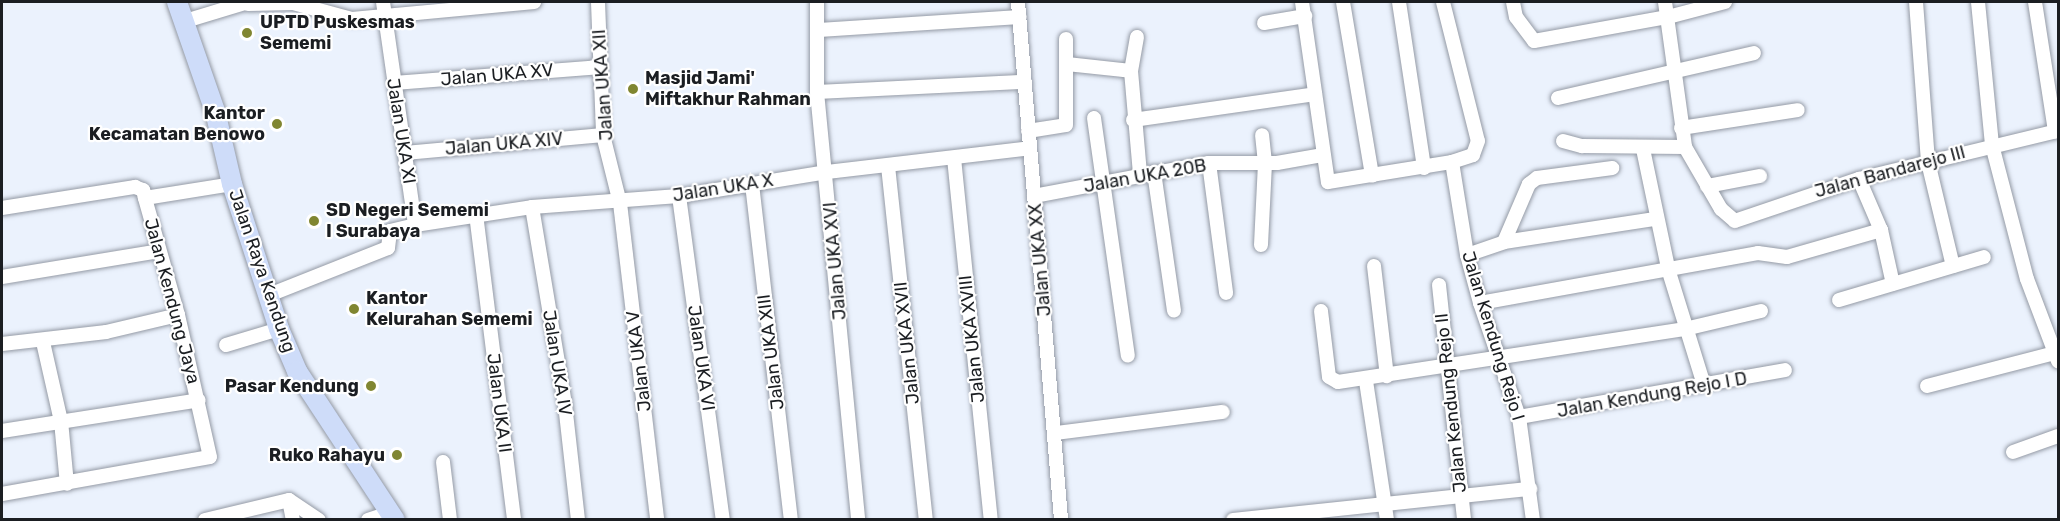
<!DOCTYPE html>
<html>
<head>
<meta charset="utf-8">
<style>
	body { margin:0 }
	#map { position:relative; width:2060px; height:521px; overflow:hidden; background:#ebf2fd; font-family:Rubik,sans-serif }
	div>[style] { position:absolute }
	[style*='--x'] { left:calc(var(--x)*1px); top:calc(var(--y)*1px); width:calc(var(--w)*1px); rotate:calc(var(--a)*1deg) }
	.roads { filter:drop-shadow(0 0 2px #949aa5) drop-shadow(0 0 2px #949aa5) }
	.street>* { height:14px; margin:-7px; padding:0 7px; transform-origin:7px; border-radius:7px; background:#fff }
	.secondary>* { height:20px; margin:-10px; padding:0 10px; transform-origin:10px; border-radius:10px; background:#cedcf9 }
	.dots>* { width:16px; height:16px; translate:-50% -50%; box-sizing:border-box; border:3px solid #fff; border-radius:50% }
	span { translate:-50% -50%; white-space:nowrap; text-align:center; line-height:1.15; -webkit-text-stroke:4.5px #fff; paint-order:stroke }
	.poi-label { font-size:18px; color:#1b1e22; font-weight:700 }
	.left { translate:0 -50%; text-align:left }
	.right { translate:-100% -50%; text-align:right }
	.street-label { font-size:18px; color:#1b1e22 }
	.frame { position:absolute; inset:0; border:3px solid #1b1e22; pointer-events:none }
</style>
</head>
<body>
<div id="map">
	<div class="roads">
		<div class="street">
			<i style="--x:383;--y:2;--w:225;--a:81.8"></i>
			<i style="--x:598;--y:2;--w:133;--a:87.8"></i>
			<i style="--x:603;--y:135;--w:70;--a:76"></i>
			<i style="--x:620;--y:203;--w:319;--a:83.3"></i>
			<i style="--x:817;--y:2;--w:90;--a:90"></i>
			<i style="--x:817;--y:92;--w:430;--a:84.5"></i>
			<i style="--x:1018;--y:2;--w:520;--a:85.25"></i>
			<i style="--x:1302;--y:2;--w:182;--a:81.8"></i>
			<i style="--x:1328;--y:182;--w:126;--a:-9.2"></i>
			<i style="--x:1452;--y:162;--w:94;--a:80.8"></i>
			<i style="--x:1467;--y:255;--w:50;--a:74.8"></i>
			<i style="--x:1480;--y:303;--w:120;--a:71.1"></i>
			<i style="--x:1519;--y:417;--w:104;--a:82.3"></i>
			<i style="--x:1343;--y:2;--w:176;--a:80.5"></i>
			<i style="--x:1399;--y:2;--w:168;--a:81.4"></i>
			<i style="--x:1443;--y:2;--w:143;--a:75.9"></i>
			<i style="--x:1478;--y:141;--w:15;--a:110"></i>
			<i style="--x:1473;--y:155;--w:22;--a:162"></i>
			<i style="--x:1513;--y:2;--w:15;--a:79"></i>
			<i style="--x:1516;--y:17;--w:30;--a:53"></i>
			<i style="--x:1534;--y:41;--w:136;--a:-10.2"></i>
			<i style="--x:1668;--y:17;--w:59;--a:-14.7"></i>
			<i style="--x:1665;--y:2;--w:146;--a:82.1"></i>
			<i style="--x:1685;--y:147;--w:72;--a:59.9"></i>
			<i style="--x:1721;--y:209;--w:18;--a:41"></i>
			<i style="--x:1735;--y:221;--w:131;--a:-18.7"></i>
			<i style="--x:1859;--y:179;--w:205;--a:-13.6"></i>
			<i style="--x:1916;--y:2;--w:160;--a:85.7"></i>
			<i style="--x:1928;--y:162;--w:107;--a:76.5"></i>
			<i style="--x:1978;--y:2;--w:144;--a:84.4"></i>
			<i style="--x:1992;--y:145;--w:138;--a:75.4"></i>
			<i style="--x:2027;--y:279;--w:88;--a:69.3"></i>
			<i style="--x:2035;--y:2;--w:131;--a:81.2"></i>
			<i style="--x:248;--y:4;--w:45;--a:-1.3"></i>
			<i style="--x:293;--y:3;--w:61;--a:15.2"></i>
			<i style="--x:352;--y:19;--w:183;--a:-5.3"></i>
			<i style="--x:182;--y:22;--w:69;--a:-16.9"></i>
			<i style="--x:1264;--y:23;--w:42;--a:-9.7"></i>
			<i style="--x:819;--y:30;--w:201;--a:-3.7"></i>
			<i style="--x:1137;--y:37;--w:35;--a:100"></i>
			<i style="--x:1131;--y:71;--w:103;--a:85"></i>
			<i style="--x:1067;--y:64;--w:64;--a:6.2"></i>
			<i style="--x:394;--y:83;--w:208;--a:-4.4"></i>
			<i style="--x:817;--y:92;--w:208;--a:-2.8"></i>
			<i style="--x:1558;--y:98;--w:201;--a:-12.9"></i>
			<i style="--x:1094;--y:118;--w:240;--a:81.9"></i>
			<i style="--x:1133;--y:120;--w:184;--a:-8.1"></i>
			<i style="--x:1681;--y:128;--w:118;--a:-8.7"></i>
			<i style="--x:1028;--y:131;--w:38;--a:-9"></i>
			<i style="--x:1066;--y:125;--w:86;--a:-90"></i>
			<i style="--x:1563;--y:141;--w:20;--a:15"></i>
			<i style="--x:1582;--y:146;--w:103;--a:0.6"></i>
			<i style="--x:1643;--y:149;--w:126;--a:78.1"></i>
			<i style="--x:1669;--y:272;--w:118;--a:72.8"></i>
			<i style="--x:405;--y:153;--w:199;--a:-5.2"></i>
			<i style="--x:954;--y:158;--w:364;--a:84.2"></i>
			<i style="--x:1209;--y:163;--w:131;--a:82.5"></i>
			<i style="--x:888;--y:166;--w:356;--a:83.9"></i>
			<i style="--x:1154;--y:172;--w:140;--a:81.8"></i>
			<i style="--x:1859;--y:179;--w:56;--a:66.7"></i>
			<i style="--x:1881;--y:230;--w:55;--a:77.5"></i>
			<i style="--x:752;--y:184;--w:338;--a:83.4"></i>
			<i style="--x:1707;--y:186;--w:54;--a:-10.7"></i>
			<i style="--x:679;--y:196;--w:327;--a:82.3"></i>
			<i style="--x:1034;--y:196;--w:178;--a:-10.7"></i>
			<i style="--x:1209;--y:163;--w:68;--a:0"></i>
			<i style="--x:1277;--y:163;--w:47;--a:-9.9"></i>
			<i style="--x:532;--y:207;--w:200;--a:80.5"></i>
			<i style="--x:565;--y:404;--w:117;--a:83.6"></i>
			<i style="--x:2;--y:208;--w:135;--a:-9"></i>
			<i style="--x:135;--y:187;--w:9;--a:21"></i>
			<i style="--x:143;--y:190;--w:8;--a:76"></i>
			<i style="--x:476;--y:214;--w:308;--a:82.9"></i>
			<i style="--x:1504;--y:242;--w:63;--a:-66.7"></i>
			<i style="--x:1529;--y:184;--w:10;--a:-37"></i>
			<i style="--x:1537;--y:178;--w:76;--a:-7.6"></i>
			<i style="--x:1261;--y:245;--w:82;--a:-87.2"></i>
			<i style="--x:1265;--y:163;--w:28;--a:-96"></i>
			<i style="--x:1467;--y:255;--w:39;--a:-19"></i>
			<i style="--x:1504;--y:242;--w:153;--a:-8.7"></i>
			<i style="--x:1374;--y:266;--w:111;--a:83.3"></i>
			<i style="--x:2;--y:277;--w:159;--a:-9.4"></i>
			<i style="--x:1439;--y:285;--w:236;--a:83.9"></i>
			<i style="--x:269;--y:295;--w:128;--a:-21.6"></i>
			<i style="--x:388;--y:248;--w:17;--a:-83"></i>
			<i style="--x:390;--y:231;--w:26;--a:-13"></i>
			<i style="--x:415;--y:225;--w:118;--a:-8.7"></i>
			<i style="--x:532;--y:207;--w:147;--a:-4.3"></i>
			<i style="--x:679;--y:196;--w:150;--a:-9.2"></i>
			<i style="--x:827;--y:172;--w:204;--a:-6.7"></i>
			<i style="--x:1839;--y:300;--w:151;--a:-16.5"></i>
			<i style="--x:1480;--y:303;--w:282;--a:-10.2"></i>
			<i style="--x:1758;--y:253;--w:29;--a:8"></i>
			<i style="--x:1787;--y:257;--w:98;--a:-16"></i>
			<i style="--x:1321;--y:311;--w:66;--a:83.1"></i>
			<i style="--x:1329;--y:377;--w:10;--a:29"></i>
			<i style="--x:1338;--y:382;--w:355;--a:-8.7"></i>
			<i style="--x:1689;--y:328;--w:74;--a:-13.3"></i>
			<i style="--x:43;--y:342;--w:81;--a:77.2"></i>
			<i style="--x:61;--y:421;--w:63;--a:84.6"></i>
			<i style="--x:2;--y:344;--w:105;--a:-6.6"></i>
			<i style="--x:106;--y:332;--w:74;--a:-13.3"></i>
			<i style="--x:226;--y:345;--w:55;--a:-16.8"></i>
			<i style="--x:1366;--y:381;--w:141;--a:81.4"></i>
			<i style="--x:1927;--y:386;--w:132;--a:-14.5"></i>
			<i style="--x:1519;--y:417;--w:270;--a:-10"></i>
			<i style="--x:2;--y:431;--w:199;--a:-8.9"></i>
			<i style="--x:1056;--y:433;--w:168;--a:-7.2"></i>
			<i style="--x:2013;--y:452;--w:48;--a:-19.6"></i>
			<i style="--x:443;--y:462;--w:58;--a:83.1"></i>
			<i style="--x:2;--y:494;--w:211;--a:-10.1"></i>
			<i style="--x:210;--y:457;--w:146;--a:-102.7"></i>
			<i style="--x:178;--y:315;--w:122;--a:-105.8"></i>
			<i style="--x:145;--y:198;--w:88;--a:-9.1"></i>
			<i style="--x:289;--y:500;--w:20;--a:79"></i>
			<i style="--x:205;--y:520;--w:86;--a:-13.4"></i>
			<i style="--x:289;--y:500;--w:36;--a:34"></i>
			<i style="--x:368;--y:520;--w:25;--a:-18"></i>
			<i style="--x:1233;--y:520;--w:299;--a:-6"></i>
		</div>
		<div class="secondary">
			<i style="--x:177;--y:2;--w:115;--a:70.8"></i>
			<i style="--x:215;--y:111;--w:75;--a:76.9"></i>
			<i style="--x:232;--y:184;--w:152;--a:72"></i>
			<i style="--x:279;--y:329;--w:46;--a:66.8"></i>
			<i style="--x:297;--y:371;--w:178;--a:56.7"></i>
		</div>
	</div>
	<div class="dots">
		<i style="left:247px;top:33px;background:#808631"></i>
		<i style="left:633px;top:89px;background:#808631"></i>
		<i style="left:277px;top:124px;background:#808631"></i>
		<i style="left:314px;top:221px;background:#808631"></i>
		<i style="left:354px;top:309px;background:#808631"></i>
		<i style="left:371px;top:386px;background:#808631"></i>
		<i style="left:397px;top:455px;background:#808631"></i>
	</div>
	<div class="poi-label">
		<span class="left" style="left:260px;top:33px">UPTD Puskesmas<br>Sememi</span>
		<span class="left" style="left:645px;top:89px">Masjid Jami'<br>Miftakhur Rahman</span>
		<span class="right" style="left:265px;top:124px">Kantor<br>Kecamatan Benowo</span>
		<span class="left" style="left:326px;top:221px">SD Negeri Sememi<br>I Surabaya</span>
		<span class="left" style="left:366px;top:309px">Kantor<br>Kelurahan Sememi</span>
		<span class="right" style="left:359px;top:386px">Pasar Kendung</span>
		<span class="right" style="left:385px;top:455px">Ruko Rahayu</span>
	</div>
	<div class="street-label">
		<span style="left:497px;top:75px;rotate:-5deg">Jalan UKA XV</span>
		<span style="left:603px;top:85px;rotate:-94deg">Jalan UKA XII</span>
		<span style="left:401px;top:131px;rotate:81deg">Jalan UKA XI</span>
		<span style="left:504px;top:144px;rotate:-5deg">Jalan UKA XIV</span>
		<span style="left:1890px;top:172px;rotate:-15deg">Jalan Bandarejo III</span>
		<span style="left:1145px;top:176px;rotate:-10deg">Jalan UKA 20B</span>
		<span style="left:723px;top:188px;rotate:-9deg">Jalan UKA X</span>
		<span style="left:1040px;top:260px;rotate:-95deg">Jalan UKA XX</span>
		<span style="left:835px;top:261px;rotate:-95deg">Jalan UKA XVI</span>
		<span style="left:262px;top:271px;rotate:71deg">Jalan Raya Kendung</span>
		<span style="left:172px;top:301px;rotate:75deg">Jalan Kendung Jaya</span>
		<span style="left:1493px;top:336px;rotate:73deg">Jalan Kendung Rejo I</span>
		<span style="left:972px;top:339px;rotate:-96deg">Jalan UKA XVIII</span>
		<span style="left:907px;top:343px;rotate:-96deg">Jalan UKA XVII</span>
		<span style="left:771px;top:352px;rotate:-97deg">Jalan UKA XIII</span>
		<span style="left:701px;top:358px;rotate:82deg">Jalan UKA VI</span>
		<span style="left:639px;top:361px;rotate:-97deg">Jalan UKA V</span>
		<span style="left:557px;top:363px;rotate:81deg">Jalan UKA IV</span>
		<span style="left:1652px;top:395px;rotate:-10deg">Jalan Kendung Rejo I D</span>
		<span style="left:499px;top:403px;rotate:83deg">Jalan UKA II</span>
		<span style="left:1451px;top:403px;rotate:-96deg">Jalan Kendung Rejo II</span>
	</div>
	<div class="frame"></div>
</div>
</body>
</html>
